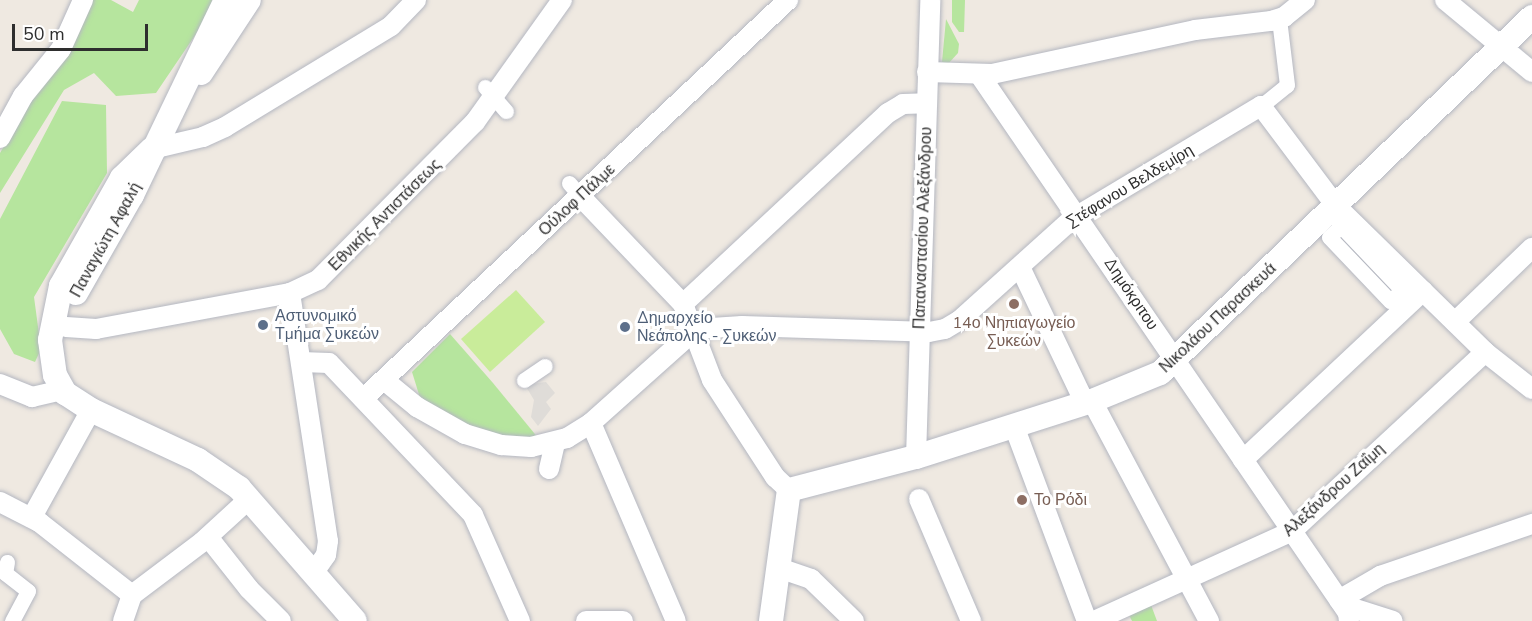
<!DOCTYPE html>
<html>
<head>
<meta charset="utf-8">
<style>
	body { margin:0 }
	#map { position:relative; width:1532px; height:621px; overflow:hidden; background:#efe9e1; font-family:"Nunito Sans",sans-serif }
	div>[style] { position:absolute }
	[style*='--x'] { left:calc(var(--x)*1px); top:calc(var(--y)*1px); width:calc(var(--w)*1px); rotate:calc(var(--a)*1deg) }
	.green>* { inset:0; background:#b6e59e }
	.pitch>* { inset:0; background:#c9ec9a }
	.plaza>* { inset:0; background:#dfdcd8 }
	.roads { filter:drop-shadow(0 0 2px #b4b7c1) drop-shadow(0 0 2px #b4b7c1) }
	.pedestrian>* { height:15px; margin:-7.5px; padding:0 7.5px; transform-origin:7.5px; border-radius:7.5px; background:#fff }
	.minor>* { height:20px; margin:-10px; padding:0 10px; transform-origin:10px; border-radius:10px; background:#fff }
	.tertiary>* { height:24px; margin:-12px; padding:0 12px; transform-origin:12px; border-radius:12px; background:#fff }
	.dots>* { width:16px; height:16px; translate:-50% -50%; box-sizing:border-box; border:3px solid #fff; border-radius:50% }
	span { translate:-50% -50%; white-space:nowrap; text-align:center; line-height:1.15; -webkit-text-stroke:6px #fff; paint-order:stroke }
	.street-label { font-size:16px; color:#2e2e2e }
	.service-label { font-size:16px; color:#4e5e75 }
	.left { translate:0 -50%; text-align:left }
	.education-label { font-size:16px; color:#785e54 }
	.scale { position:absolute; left:12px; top:24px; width:136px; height:27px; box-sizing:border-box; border:3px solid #2e2e2e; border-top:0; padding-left:8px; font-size:18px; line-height:21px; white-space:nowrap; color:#2e2e2e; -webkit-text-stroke:4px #fff; paint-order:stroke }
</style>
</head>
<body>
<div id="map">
	<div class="green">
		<i style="clip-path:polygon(89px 0,111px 0,133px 12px,139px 0,219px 0,156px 93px,116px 96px,94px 73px,64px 90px,0 193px,0 153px)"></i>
		<i style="clip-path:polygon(952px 0,965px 0,964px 32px,959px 32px,952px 22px)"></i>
		<i style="clip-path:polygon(946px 19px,959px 44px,958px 53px,948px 64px,942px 62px)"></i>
		<i style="clip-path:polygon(62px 101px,106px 105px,107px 173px,34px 297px,41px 349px,35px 362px,14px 354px,0 329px,0 219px)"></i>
		<i style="clip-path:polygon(450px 334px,493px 383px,539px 439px,508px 437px,457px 422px,421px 401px,412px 372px)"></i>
		<i style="clip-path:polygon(1151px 605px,1157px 621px,1132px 621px,1129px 615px)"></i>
	</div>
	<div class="pitch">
		<i style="clip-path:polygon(516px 290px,545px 322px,490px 372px,461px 339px)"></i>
	</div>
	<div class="plaza">
		<i style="clip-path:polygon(546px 382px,555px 393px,546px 402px,551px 409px,538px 426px,531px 417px,534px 400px,525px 385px)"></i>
	</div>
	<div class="roads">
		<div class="pedestrian">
			<i style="--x:485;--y:87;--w:32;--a:49"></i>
			<i style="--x:1261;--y:106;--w:33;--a:-39"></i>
			<i style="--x:1287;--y:85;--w:66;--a:-96.9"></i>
			<i style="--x:569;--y:183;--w:18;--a:49"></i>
			<i style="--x:1341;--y:226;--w:88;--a:46.4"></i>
			<i style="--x:1402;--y:290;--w:16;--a:137"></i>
			<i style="--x:1390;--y:301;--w:88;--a:-133.6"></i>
			<i style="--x:1329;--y:237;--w:16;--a:-43"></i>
			<i style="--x:524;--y:380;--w:25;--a:-34"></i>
			<i style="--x:7;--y:562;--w:11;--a:100"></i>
			<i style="--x:5;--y:573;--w:29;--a:38"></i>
			<i style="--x:28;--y:591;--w:34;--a:118"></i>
		</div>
		<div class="minor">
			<i style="--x:1445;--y:0;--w:113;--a:39.6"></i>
			<i style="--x:927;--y:72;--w:65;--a:1.8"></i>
			<i style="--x:992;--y:74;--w:208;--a:-12.2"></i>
			<i style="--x:1195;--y:30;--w:77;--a:-6.8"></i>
			<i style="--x:1271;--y:21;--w:14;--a:-17"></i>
			<i style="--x:1284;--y:17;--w:27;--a:-39"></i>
			<i style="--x:979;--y:74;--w:653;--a:55.6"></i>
			<i style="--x:1348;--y:613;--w:8;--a:83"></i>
			<i style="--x:0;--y:138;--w:48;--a:-61.3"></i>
			<i style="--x:23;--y:96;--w:60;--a:-51"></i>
			<i style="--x:61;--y:49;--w:54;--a:-65.8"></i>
			<i style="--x:152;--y:149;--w:52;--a:-13.2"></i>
			<i style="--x:203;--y:137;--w:24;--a:-24"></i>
			<i style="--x:225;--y:127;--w:194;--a:-31.3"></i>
			<i style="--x:391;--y:26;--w:36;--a:-46"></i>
			<i style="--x:581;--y:197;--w:148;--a:46.4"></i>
			<i style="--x:683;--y:304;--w:81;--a:69.1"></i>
			<i style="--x:712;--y:380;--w:116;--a:57"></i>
			<i style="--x:775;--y:477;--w:19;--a:43"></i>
			<i style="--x:1020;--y:267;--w:151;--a:64.5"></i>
			<i style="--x:290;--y:293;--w:251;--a:81.3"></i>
			<i style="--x:328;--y:541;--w:14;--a:98"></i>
			<i style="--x:326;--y:555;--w:19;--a:125"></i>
			<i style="--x:683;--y:304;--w:280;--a:-43"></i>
			<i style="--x:888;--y:113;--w:17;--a:-31"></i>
			<i style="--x:903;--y:104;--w:23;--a:-2"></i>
			<i style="--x:1455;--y:322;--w:107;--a:-43.9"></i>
			<i style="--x:66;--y:327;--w:30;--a:4"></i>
			<i style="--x:96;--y:329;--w:197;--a:-10.5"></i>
			<i style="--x:290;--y:293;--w:31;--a:-25"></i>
			<i style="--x:318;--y:280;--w:223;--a:-45.2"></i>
			<i style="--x:475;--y:122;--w:150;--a:-54.5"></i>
			<i style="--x:301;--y:362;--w:28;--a:2"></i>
			<i style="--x:329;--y:363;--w:209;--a:46.5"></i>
			<i style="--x:473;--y:515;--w:116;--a:66.1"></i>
			<i style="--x:384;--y:380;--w:43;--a:39.3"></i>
			<i style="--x:417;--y:407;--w:55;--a:29.4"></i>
			<i style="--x:465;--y:434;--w:38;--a:17"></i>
			<i style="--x:501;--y:445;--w:30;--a:4"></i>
			<i style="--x:531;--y:447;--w:37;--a:-14"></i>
			<i style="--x:567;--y:438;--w:28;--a:-32"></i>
			<i style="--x:591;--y:423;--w:141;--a:-41.8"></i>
			<i style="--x:696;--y:329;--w:46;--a:-3.7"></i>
			<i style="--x:742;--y:326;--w:187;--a:1.8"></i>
			<i style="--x:929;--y:332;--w:16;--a:-11"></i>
			<i style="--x:945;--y:329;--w:17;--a:-31"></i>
			<i style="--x:960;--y:320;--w:151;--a:-42"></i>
			<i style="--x:1072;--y:219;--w:220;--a:-30.9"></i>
			<i style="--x:1261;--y:106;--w:125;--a:53.1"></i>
			<i style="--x:1336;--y:206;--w:209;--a:44.4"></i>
			<i style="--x:1485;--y:352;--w:60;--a:38.2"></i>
			<i style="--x:0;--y:384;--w:35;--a:22"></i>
			<i style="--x:32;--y:397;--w:32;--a:-13"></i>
			<i style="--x:364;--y:398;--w:582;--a:-43.19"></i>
			<i style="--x:1092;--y:401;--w:249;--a:62"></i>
			<i style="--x:591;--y:423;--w:215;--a:66.8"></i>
			<i style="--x:1014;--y:426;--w:208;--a:69.5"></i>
			<i style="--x:916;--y:457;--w:457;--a:-88.2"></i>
			<i style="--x:1243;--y:460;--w:247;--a:-43.2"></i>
			<i style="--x:549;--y:469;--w:27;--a:-77"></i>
			<i style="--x:919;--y:499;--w:133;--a:66.9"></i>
			<i style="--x:0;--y:502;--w:44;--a:27.1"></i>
			<i style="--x:39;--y:522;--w:118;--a:38.1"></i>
			<i style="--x:32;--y:517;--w:122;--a:-61.1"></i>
			<i style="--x:208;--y:537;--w:66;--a:51.7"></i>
			<i style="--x:249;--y:589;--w:45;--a:45"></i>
			<i style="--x:779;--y:568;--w:34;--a:19"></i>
			<i style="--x:811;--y:579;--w:60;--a:44.3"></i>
			<i style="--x:132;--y:595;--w:88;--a:-37.1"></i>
			<i style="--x:202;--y:542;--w:65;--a:-42.5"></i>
			<i style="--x:1339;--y:600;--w:48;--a:-30.3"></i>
			<i style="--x:1380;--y:576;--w:161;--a:-18.9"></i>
			<i style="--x:1343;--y:605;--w:52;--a:17.7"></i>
			<i style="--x:123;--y:621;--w:28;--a:-71"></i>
			<i style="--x:586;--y:621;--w:37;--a:0"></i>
			<i style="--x:1094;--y:621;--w:217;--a:-24.4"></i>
			<i style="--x:1292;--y:531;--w:263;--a:-42.8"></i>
		</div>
		<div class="tertiary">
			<i style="--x:201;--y:73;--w:87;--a:-56.7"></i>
			<i style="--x:152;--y:149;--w:42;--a:136"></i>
			<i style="--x:122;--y:178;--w:124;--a:119.5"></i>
			<i style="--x:61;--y:286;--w:55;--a:101.5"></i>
			<i style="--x:50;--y:340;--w:35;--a:82"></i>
			<i style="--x:55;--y:375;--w:21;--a:61"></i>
			<i style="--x:65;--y:393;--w:31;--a:33"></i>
			<i style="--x:91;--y:410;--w:118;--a:25"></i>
			<i style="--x:198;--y:460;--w:50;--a:34.3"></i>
			<i style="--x:239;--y:488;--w:176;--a:48.9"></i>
			<i style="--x:76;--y:293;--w:113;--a:-60.3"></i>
			<i style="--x:132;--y:195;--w:216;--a:-64.3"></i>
			<i style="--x:771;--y:621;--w:132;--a:-82.2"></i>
			<i style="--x:789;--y:490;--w:131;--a:-14.6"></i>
			<i style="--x:916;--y:457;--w:185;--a:-17.7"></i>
			<i style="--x:1092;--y:401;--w:74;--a:-22.4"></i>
			<i style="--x:1160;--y:373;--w:515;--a:-43.74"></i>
		</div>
	</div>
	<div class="dots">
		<i style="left:1014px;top:304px;background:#8d6e63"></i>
		<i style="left:263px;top:325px;background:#5c6f8a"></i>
		<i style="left:625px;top:327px;background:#5c6f8a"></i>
		<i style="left:1022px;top:500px;background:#8d6e63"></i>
	</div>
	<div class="street-label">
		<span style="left:1130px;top:186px;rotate:-31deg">Στέφανου Βελδεμίρη</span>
		<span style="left:577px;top:200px;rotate:-43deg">Ούλοφ Πάλμε</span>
		<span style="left:385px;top:215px;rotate:-45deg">Εθνικής Αντιστάσεως</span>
		<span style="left:923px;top:228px;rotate:-88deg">Παπαναστασίου Αλεξάνδρου</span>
		<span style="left:106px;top:240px;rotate:-61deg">Παναγιώτη Αφαλή</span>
		<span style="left:1131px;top:294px;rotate:56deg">Δημόκριτου</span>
		<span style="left:1218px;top:318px;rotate:-43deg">Νικολάου Παρασκευά</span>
		<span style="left:1334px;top:490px;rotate:-42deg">Αλεξάνδρου Ζαΐμη</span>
	</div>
	<div class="service-label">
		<span class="left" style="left:275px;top:325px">Αστυνομικό<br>Τμήμα Συκεών</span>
		<span class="left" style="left:637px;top:327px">Δημαρχείο<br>Νεάπολης - Συκεών</span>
	</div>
	<div class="education-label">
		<span style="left:1014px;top:332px">14ο Νηπιαγωγείο<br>Συκεών</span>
		<span class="left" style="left:1034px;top:500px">Το Ρόδι</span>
	</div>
	<div class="scale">50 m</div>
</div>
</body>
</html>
